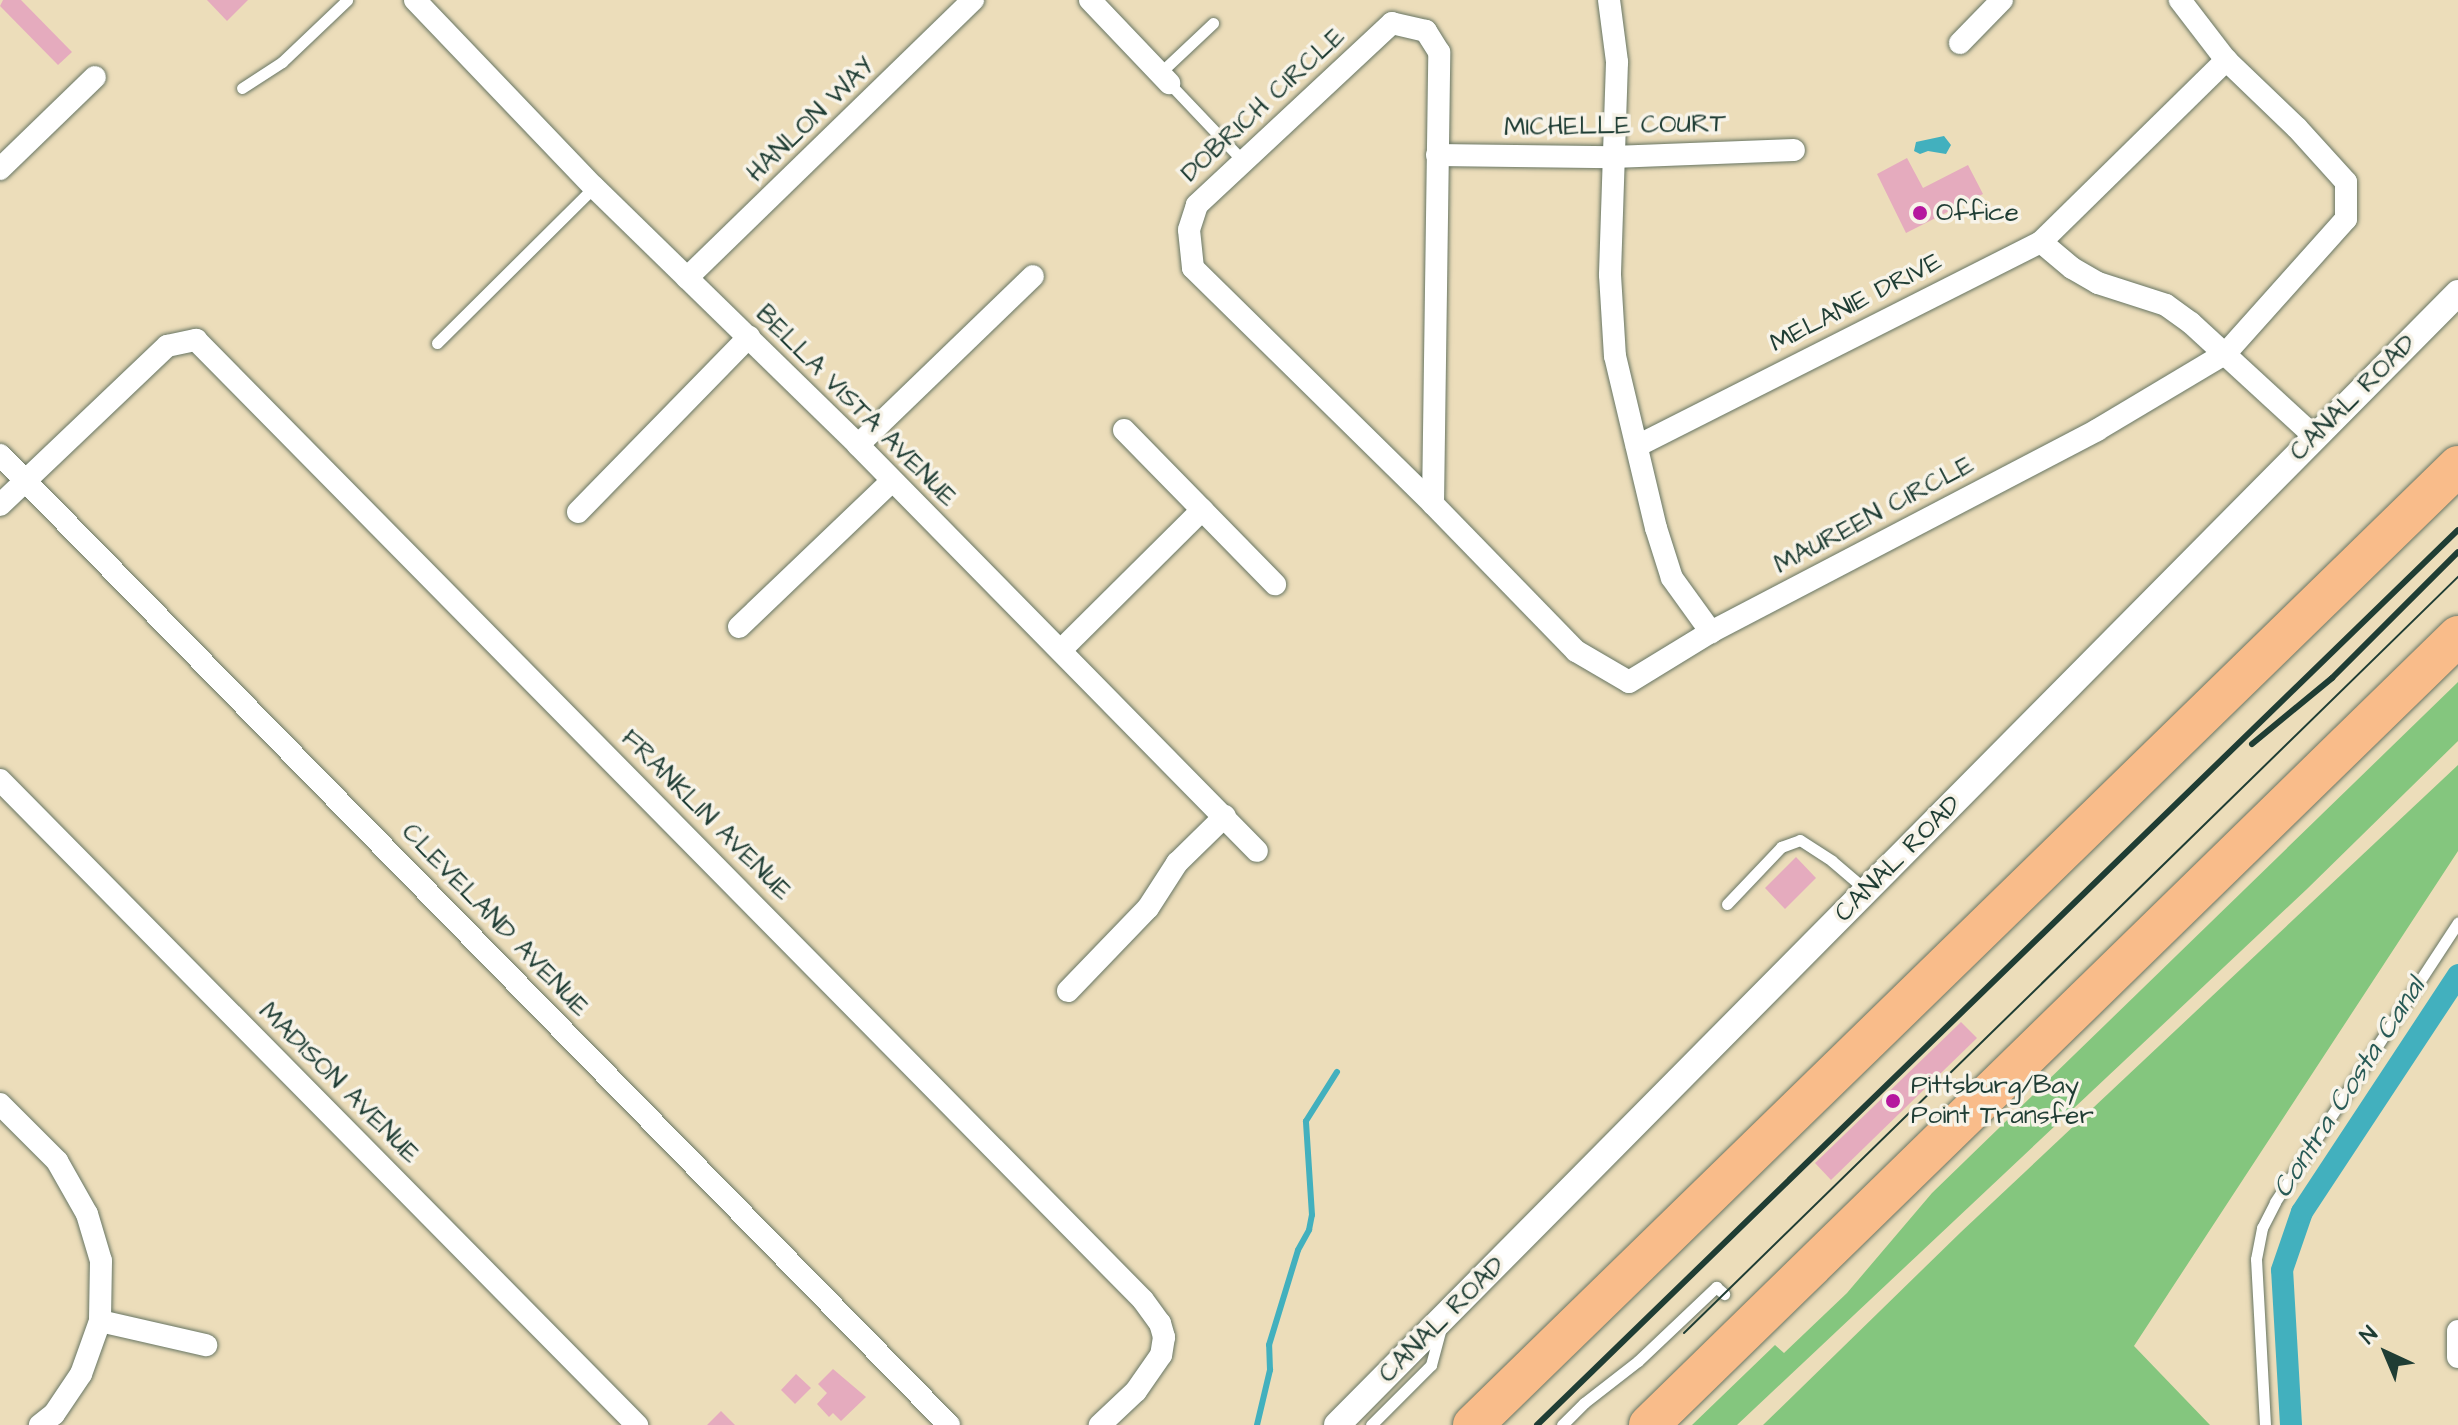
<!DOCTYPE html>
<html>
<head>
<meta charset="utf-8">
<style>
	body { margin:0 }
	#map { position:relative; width:2458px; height:1425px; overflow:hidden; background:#ecddba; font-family:"Architects Daughter",sans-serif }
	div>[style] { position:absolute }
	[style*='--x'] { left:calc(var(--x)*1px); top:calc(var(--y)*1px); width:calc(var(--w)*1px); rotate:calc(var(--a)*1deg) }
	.green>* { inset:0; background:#84c67e }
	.water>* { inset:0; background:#42b0be }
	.stream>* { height:6px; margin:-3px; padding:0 3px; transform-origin:3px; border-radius:3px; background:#42b0be }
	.canal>* { height:22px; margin:-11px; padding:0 11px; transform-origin:11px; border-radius:11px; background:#42b0be }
	.building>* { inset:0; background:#e5abbe }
	.roads { filter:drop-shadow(0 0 2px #677563) drop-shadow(0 0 2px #677563) }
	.service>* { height:11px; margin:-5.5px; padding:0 5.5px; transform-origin:5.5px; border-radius:5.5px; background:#fff }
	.minor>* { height:22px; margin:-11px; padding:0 11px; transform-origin:11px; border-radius:11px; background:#fff }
	.tertiary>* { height:26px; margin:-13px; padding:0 13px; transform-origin:13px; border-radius:13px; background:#fff }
	.motorway>* { height:40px; margin:-20px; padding:0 20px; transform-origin:20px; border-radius:20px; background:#f9bc8a }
	.tram>* { height:2px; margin:-1px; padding:0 1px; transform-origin:1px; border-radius:1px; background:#1f3d34 }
	.rail>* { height:6px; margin:-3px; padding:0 3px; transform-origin:3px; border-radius:3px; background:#1f3d34 }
	.dots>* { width:22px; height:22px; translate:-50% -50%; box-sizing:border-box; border:4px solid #f7f3e8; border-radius:50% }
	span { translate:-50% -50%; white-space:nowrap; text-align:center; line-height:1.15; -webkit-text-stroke:7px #f7f3e8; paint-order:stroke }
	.street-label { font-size:26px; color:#1f3d34 }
	.poi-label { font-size:26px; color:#1f3d34 }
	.left { translate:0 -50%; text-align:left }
	.water-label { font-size:28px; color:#285a56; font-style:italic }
	.north { position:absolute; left:2346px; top:1313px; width:80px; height:80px; -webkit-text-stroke:6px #f7f3e8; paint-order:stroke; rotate:316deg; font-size:22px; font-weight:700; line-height:32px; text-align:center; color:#1f3d34 }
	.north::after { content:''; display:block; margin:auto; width:28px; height:36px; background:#1f3d34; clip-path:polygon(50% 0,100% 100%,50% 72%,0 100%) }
</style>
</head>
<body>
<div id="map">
	<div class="green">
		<i style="clip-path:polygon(2458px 682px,2458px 741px,2307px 889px,1737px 1425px,1692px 1425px,1775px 1345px,1784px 1353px,1847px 1293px,1932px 1193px)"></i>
		<i style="clip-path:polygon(2458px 765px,2458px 851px,2134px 1346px,2210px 1425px,1763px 1425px,1961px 1232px)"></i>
	</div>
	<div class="water">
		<i style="clip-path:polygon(1944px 136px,1951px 145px,1946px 154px,1928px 151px,1920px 154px,1914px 151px,1916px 142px)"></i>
	</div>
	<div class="stream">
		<i style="--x:1257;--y:1425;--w:57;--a:-76.7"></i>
		<i style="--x:1270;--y:1370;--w:25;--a:-92"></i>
		<i style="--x:1269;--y:1345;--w:99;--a:-73"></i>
		<i style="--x:1298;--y:1250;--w:23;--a:-61"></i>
		<i style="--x:1309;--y:1230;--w:15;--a:-79"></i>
		<i style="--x:1312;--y:1215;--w:94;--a:-93.7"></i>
		<i style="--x:1306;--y:1121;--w:58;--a:-57.7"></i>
	</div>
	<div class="canal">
		<i style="--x:2291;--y:1425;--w:155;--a:-93.3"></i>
		<i style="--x:2282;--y:1270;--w:61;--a:-71"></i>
		<i style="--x:2302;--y:1212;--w:284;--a:-56.6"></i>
	</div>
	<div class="building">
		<i style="clip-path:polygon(3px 0,21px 0,72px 52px,58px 65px,0 6px)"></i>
		<i style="clip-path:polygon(207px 0,248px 0,227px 21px)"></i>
		<i style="clip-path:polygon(1907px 158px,1923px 188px,1968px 165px,1983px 194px,1906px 233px,1877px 174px)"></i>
		<i style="clip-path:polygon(1796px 857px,1816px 878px,1785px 909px,1765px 888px)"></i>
		<i style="clip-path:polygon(1961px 1022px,1977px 1038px,1831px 1180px,1815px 1163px)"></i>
		<i style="clip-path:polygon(833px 1369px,866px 1397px,841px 1421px,833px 1413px,829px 1417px,817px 1404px,827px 1393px,818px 1384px)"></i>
		<i style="clip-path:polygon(796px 1374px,811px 1388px,795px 1404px,781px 1390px)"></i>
		<i style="clip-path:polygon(721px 1411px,735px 1425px,707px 1425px)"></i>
	</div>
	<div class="roads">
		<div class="service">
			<i style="--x:1160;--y:73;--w:73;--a:-43.3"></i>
			<i style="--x:1169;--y:83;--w:108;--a:46.5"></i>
			<i style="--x:242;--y:88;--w:48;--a:-33"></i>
			<i style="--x:282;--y:62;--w:90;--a:-43.6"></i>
			<i style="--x:437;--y:343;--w:221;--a:-44.8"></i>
			<i style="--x:1727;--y:904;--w:79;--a:-46.5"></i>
			<i style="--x:1781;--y:847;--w:20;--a:-20"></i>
			<i style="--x:1800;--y:840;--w:38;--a:33"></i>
			<i style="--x:1832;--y:861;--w:45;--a:40.5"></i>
			<i style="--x:1371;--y:1425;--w:85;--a:-45"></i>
			<i style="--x:1431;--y:1365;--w:38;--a:-75"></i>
			<i style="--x:1562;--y:1425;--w:31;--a:-45"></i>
			<i style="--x:1584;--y:1403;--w:68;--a:-37.9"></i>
			<i style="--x:1638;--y:1361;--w:108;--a:-43.5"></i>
			<i style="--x:1716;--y:1287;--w:11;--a:41"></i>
			<i style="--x:2265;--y:1425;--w:166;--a:-93.1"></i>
			<i style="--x:2256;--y:1259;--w:32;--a:-79"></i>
			<i style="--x:2262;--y:1228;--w:29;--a:-63"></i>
			<i style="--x:2275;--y:1202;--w:334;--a:-56.8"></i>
		</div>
		<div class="minor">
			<i style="--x:415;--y:0;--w:259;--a:46.3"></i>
			<i style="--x:594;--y:187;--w:369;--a:44.3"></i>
			<i style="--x:858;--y:445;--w:569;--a:45.5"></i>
			<i style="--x:1090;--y:0;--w:115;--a:46.4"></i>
			<i style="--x:1609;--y:0;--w:63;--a:82.6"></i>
			<i style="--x:1617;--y:62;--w:213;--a:91.9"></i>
			<i style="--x:1610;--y:275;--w:81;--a:86.5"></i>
			<i style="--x:1615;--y:356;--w:177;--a:76.6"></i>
			<i style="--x:1656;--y:528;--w:52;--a:72.3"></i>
			<i style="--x:1672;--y:578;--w:67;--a:54.2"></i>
			<i style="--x:1960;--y:43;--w:60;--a:-45.7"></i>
			<i style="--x:1437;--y:155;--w:176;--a:0.7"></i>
			<i style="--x:1613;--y:157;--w:181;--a:-2.2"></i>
			<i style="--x:0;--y:169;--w:132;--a:-44.1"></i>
			<i style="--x:2041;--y:242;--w:40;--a:40"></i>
			<i style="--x:2072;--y:268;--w:30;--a:30"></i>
			<i style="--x:2098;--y:283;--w:71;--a:17.9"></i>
			<i style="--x:2166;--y:305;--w:31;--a:36"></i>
			<i style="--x:2191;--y:323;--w:167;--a:42.6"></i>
			<i style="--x:687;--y:278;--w:399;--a:-44.2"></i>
			<i style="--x:1124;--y:430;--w:216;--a:45.6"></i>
			<i style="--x:858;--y:445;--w:243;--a:-44"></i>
			<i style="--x:1637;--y:446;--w:453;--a:-26.8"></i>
			<i style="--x:2041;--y:242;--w:260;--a:-44.5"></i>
			<i style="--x:0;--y:455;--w:1357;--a:45.63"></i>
			<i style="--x:1433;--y:504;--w:452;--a:-89.2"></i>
			<i style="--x:1439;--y:52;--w:25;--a:-122"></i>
			<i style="--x:1426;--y:31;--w:35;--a:-167"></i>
			<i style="--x:1392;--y:23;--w:267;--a:137"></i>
			<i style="--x:1197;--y:205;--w:26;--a:108"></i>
			<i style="--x:1189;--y:230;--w:38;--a:84"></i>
			<i style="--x:1193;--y:268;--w:337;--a:44.5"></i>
			<i style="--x:1433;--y:504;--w:205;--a:45.8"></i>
			<i style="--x:1576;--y:651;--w:61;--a:30.3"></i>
			<i style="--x:1629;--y:682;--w:96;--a:-31.4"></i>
			<i style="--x:1711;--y:632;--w:436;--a:-27.6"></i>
			<i style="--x:2097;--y:430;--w:150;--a:-30.8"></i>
			<i style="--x:2226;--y:353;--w:180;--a:-48.2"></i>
			<i style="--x:2346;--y:219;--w:37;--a:-90"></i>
			<i style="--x:2346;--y:182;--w:73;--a:-132.2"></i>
			<i style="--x:2297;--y:128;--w:98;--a:-136.2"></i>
			<i style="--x:2226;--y:60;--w:76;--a:-127.5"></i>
			<i style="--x:0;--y:505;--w:231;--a:-43.6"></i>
			<i style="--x:167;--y:346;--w:30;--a:-12"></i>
			<i style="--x:196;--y:340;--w:1348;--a:45.39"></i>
			<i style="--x:1143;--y:1300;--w:29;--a:54"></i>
			<i style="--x:1160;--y:1323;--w:15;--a:74"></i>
			<i style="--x:1164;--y:1337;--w:18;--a:99"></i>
			<i style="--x:1161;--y:1355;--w:44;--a:124.8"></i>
			<i style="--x:1136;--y:1391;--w:50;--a:136.6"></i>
			<i style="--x:578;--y:512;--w:245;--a:-45.7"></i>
			<i style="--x:739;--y:627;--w:211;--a:-43.7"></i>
			<i style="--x:1061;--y:650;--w:199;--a:-44.8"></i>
			<i style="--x:0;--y:780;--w:907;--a:45.36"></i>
			<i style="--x:1068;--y:991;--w:115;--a:-46.1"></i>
			<i style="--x:1148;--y:908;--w:54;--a:-57.2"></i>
			<i style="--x:1177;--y:863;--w:67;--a:-44.4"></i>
			<i style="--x:0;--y:1104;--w:81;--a:45"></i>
			<i style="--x:57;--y:1161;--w:61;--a:60.5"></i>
			<i style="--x:87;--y:1214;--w:49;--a:73.4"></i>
			<i style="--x:101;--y:1261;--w:60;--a:91"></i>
			<i style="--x:100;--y:1321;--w:56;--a:109.7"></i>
			<i style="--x:81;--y:1374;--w:48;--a:124"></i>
			<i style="--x:54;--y:1414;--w:18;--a:142"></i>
			<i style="--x:100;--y:1321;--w:109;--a:12.8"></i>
			<i style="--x:2458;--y:1331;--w:26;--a:90"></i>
		</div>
		<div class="tertiary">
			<i style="--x:1337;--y:1425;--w:1593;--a:-45.28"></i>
		</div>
		<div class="motorway">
			<i style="--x:1473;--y:1425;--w:1375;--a:-44.23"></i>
			<i style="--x:1649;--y:1425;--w:1130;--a:-44.28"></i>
		</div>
	</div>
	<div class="tram">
		<i style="--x:1684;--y:1333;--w:1082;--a:-44.33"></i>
	</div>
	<div class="rail">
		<i style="--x:2252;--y:744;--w:104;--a:-39.5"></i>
		<i style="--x:2332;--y:678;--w:178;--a:-45"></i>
		<i style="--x:1537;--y:1425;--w:1284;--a:-44.18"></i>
	</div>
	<div class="dots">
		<i style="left:1920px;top:213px;background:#b5179e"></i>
		<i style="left:1893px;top:1101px;background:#b5179e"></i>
	</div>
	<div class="street-label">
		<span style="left:1263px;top:105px;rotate:-43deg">DOBRICH CIRCLE</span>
		<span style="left:811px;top:120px;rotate:-44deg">HANLON WAY</span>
		<span style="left:1615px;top:126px;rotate:-1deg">MICHELLE COURT</span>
		<span style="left:1856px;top:303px;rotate:-27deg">MELANIE DRIVE</span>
		<span style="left:2353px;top:398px;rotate:-45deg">CANAL ROAD</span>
		<span style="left:856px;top:406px;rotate:45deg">BELLA VISTA AVENUE</span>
		<span style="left:1874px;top:515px;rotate:-28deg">MAUREEN CIRCLE</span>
		<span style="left:706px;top:815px;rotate:45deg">FRANKLIN AVENUE</span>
		<span style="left:1898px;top:859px;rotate:-45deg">CANAL ROAD</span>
		<span style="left:495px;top:920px;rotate:46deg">CLEVELAND AVENUE</span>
		<span style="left:339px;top:1083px;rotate:45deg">MADISON AVENUE</span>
		<span style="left:1442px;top:1320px;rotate:-45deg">CANAL ROAD</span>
	</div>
	<div class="poi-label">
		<span class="left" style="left:1936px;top:213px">Office</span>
		<span class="left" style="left:1911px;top:1101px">Pittsburg/Bay<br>Point Transfer</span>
	</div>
	<div class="water-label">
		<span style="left:2349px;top:1088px;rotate:-57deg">Contra Costa Canal</span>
	</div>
	<div class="north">N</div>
</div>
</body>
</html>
